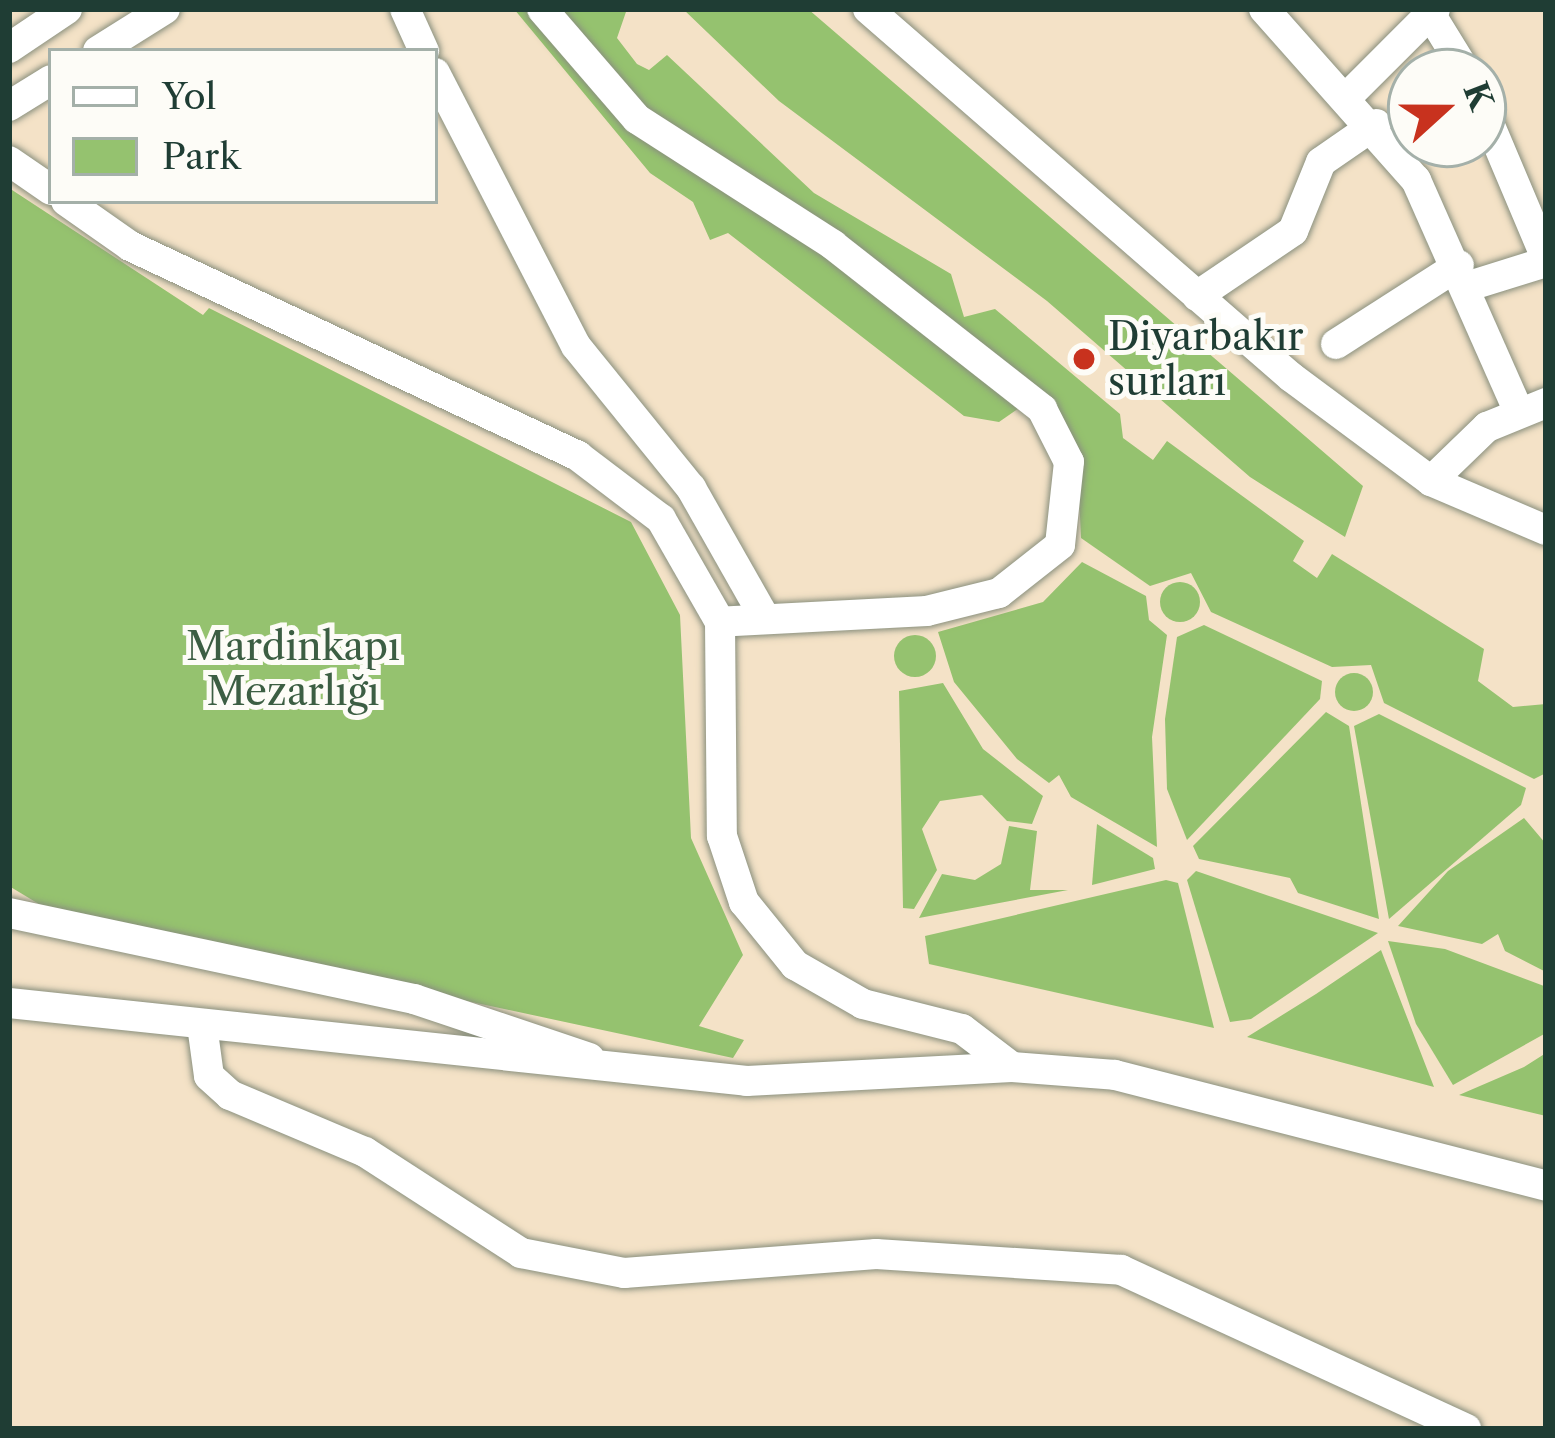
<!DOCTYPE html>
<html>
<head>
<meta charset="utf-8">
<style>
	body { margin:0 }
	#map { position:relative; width:1555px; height:1438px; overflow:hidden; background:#f4e2c7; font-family:"Libre Caslon Text",serif }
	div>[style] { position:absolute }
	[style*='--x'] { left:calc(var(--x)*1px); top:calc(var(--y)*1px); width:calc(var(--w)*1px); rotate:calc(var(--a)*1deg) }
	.green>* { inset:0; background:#95c26f }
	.round { border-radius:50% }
	.roads { filter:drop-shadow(0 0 3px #8a907e) drop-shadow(0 0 3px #8a907e) }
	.minor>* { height:30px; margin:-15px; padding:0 15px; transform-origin:15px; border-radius:15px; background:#fff }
	.dots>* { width:33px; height:33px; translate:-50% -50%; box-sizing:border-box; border:6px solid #fdfcf7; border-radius:50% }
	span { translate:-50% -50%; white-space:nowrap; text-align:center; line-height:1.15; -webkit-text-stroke:10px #fdfcf7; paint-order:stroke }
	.poi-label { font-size:39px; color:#1f3d34 }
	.left { translate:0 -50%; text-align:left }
	.park-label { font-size:39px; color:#3c5e43 }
	.frame { position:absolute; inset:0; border:12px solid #1f3d34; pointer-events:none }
	.legend { position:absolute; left:48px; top:48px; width:390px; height:156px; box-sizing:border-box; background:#fdfcf7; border:3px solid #a4b0a9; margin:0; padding:15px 21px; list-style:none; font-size:36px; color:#1f3d34 }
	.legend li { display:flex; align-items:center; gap:24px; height:60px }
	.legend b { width:60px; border:3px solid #a4b0a9 }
	.north { position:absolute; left:1387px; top:48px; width:120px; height:120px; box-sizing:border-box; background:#fdfcf7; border:3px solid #a4b0a9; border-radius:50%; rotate:69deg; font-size:33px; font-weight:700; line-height:48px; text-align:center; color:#1f3d34 }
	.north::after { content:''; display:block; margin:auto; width:42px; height:54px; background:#c8321e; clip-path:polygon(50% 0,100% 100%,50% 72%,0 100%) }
</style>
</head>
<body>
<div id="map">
	<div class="green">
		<i style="clip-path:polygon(514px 9px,627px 9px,617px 38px,637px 64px,649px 70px,667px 55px,814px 193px,951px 274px,964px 317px,995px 309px,1120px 414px,1123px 438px,1153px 460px,1167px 441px,1304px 541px,1293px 561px,1317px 578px,1332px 554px,1484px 649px,1478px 681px,1513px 707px,1546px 704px,1546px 773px,1534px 779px,1384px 703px,1371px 665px,1332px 667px,1211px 612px,1191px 573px,1150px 586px,1081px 538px,1079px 495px,1022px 406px,999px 422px,964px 416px,728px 233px,710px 240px,693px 202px,650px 173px)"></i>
		<i style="clip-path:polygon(683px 9px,808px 9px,1363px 486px,1345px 537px,1250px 477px,1047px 301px,779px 101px)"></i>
		<i style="clip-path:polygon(9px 188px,203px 315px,209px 308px,631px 522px,680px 615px,691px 838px,743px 955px,699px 1026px,744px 1040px,733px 1058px,52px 912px,9px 886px)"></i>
		<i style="clip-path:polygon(1082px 562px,1146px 596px,1149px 620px,1167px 635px,1152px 737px,1157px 847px,1071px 797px,1059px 775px,1049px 783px,1017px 759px,954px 682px,938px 632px,1043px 602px)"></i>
		<i class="round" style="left:1160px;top:582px;width:40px;height:40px"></i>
		<i style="clip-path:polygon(1204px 625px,1322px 681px,1320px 699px,1187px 840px,1167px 789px,1165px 719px,1177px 637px)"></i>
		<i class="round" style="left:894px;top:635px;width:42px;height:42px"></i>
		<i class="round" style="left:1335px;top:673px;width:38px;height:38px"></i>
		<i style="clip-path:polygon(943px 683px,983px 749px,1043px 796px,1032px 824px,1007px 821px,982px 795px,940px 801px,922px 829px,937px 870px,914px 909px,903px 908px,899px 691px)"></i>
		<i style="clip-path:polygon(1326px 712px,1349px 726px,1379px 919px,1298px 893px,1290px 878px,1199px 859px,1193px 846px)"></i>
		<i style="clip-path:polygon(1379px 714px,1526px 788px,1521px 805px,1389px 919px,1354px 726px)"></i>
		<i style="clip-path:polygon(1524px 818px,1546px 844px,1546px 972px,1505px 951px,1498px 934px,1482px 944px,1398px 926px,1448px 871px)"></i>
		<i style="clip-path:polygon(1097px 824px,1153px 858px,1155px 869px,1092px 885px)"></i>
		<i style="clip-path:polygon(1009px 826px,1037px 831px,1030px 890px,1068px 890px,919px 918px,942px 874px,975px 880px,1001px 864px)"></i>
		<i style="clip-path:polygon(1196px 871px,1378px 933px,1251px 1019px,1230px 1022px,1187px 880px)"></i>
		<i style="clip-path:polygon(1166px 880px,1178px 883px,1214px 1028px,929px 964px,925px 936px)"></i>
		<i style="clip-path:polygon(1388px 941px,1445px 949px,1544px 986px,1546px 1033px,1453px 1085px,1416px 1024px)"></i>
		<i style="clip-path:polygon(1381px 950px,1434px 1087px,1247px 1037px,1316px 994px)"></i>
		<i style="clip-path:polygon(1546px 1053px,1546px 1116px,1459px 1095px,1524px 1067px)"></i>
	</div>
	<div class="roads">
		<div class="minor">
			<i style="--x:405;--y:9;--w:46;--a:65.7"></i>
			<i style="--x:542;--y:9;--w:145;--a:49.2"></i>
			<i style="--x:637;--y:119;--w:233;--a:32.7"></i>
			<i style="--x:833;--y:245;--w:266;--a:38.1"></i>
			<i style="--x:1042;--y:409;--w:59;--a:63"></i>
			<i style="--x:1069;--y:462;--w:83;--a:96.2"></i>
			<i style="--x:1060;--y:545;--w:78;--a:141.8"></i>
			<i style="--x:999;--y:593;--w:74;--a:166"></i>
			<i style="--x:927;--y:611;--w:207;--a:177"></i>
			<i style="--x:868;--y:9;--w:561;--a:41.02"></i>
			<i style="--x:1291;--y:377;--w:174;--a:36.6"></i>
			<i style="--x:1431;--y:481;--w:125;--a:23.1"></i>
			<i style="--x:1264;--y:9;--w:229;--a:48.4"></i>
			<i style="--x:1416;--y:180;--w:254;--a:66.1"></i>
			<i style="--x:1431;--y:15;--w:67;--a:58.4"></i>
			<i style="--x:9;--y:48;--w:70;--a:-33.9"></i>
			<i style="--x:98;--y:51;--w:79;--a:-32.1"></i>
			<i style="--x:435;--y:73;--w:307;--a:62.7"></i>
			<i style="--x:576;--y:346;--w:183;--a:51"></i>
			<i style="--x:691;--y:488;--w:150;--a:60.4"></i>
			<i style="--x:1348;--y:96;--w:123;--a:-45"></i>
			<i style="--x:9;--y:106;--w:49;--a:-31.8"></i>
			<i style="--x:1483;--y:109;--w:162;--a:67.1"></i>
			<i style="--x:9;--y:161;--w:51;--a:34.6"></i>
			<i style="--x:66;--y:201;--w:78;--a:35.1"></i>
			<i style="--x:130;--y:246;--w:495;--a:25.1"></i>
			<i style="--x:578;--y:456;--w:104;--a:37.2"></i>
			<i style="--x:661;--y:519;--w:119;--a:60.2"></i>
			<i style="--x:720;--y:622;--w:214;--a:89.5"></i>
			<i style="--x:722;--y:836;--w:70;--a:71.6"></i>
			<i style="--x:744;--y:902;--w:81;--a:51"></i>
			<i style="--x:795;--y:965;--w:78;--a:29.8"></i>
			<i style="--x:863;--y:1004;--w:102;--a:14.2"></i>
			<i style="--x:962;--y:1029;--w:63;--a:37.2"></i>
			<i style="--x:1469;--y:286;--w:81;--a:-17.3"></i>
			<i style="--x:1197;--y:296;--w:116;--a:-34.1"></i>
			<i style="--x:1293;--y:231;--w:74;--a:-67.9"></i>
			<i style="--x:1321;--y:162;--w:67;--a:-34.6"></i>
			<i style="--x:1336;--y:344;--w:146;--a:-32.7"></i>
			<i style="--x:1431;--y:481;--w:78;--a:-44"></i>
			<i style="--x:1487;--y:427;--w:64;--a:-22.1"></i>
			<i style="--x:9;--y:913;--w:414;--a:12"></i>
			<i style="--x:414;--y:999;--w:185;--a:18.6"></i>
			<i style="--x:9;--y:1003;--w:742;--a:6.03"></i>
			<i style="--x:747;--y:1081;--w:265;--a:-3"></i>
			<i style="--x:1012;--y:1067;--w:103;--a:4.4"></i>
			<i style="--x:1115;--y:1075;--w:445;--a:14.4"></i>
			<i style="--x:202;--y:1025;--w:51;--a:82.2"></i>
			<i style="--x:209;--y:1076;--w:28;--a:42"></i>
			<i style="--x:230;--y:1095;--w:147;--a:22.9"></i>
			<i style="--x:365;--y:1152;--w:186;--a:32.9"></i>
			<i style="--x:521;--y:1253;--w:105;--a:11"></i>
			<i style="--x:624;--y:1273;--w:253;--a:-4.3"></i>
			<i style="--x:876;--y:1254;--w:246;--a:3.7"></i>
			<i style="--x:1121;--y:1270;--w:380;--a:24.7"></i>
		</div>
	</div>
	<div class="dots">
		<i style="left:1084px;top:359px;background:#c8321e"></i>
	</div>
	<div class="poi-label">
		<span class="left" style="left:1108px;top:359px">Diyarbakır<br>surları</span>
	</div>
	<div class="park-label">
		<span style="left:293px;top:669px">Mardinkapı<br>Mezarlığı</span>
	</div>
	<div class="frame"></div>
	<ul class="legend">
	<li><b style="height:15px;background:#fff"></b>Yol</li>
	<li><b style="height:33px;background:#95c26f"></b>Park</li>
	</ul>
	<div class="north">K</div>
</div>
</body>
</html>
